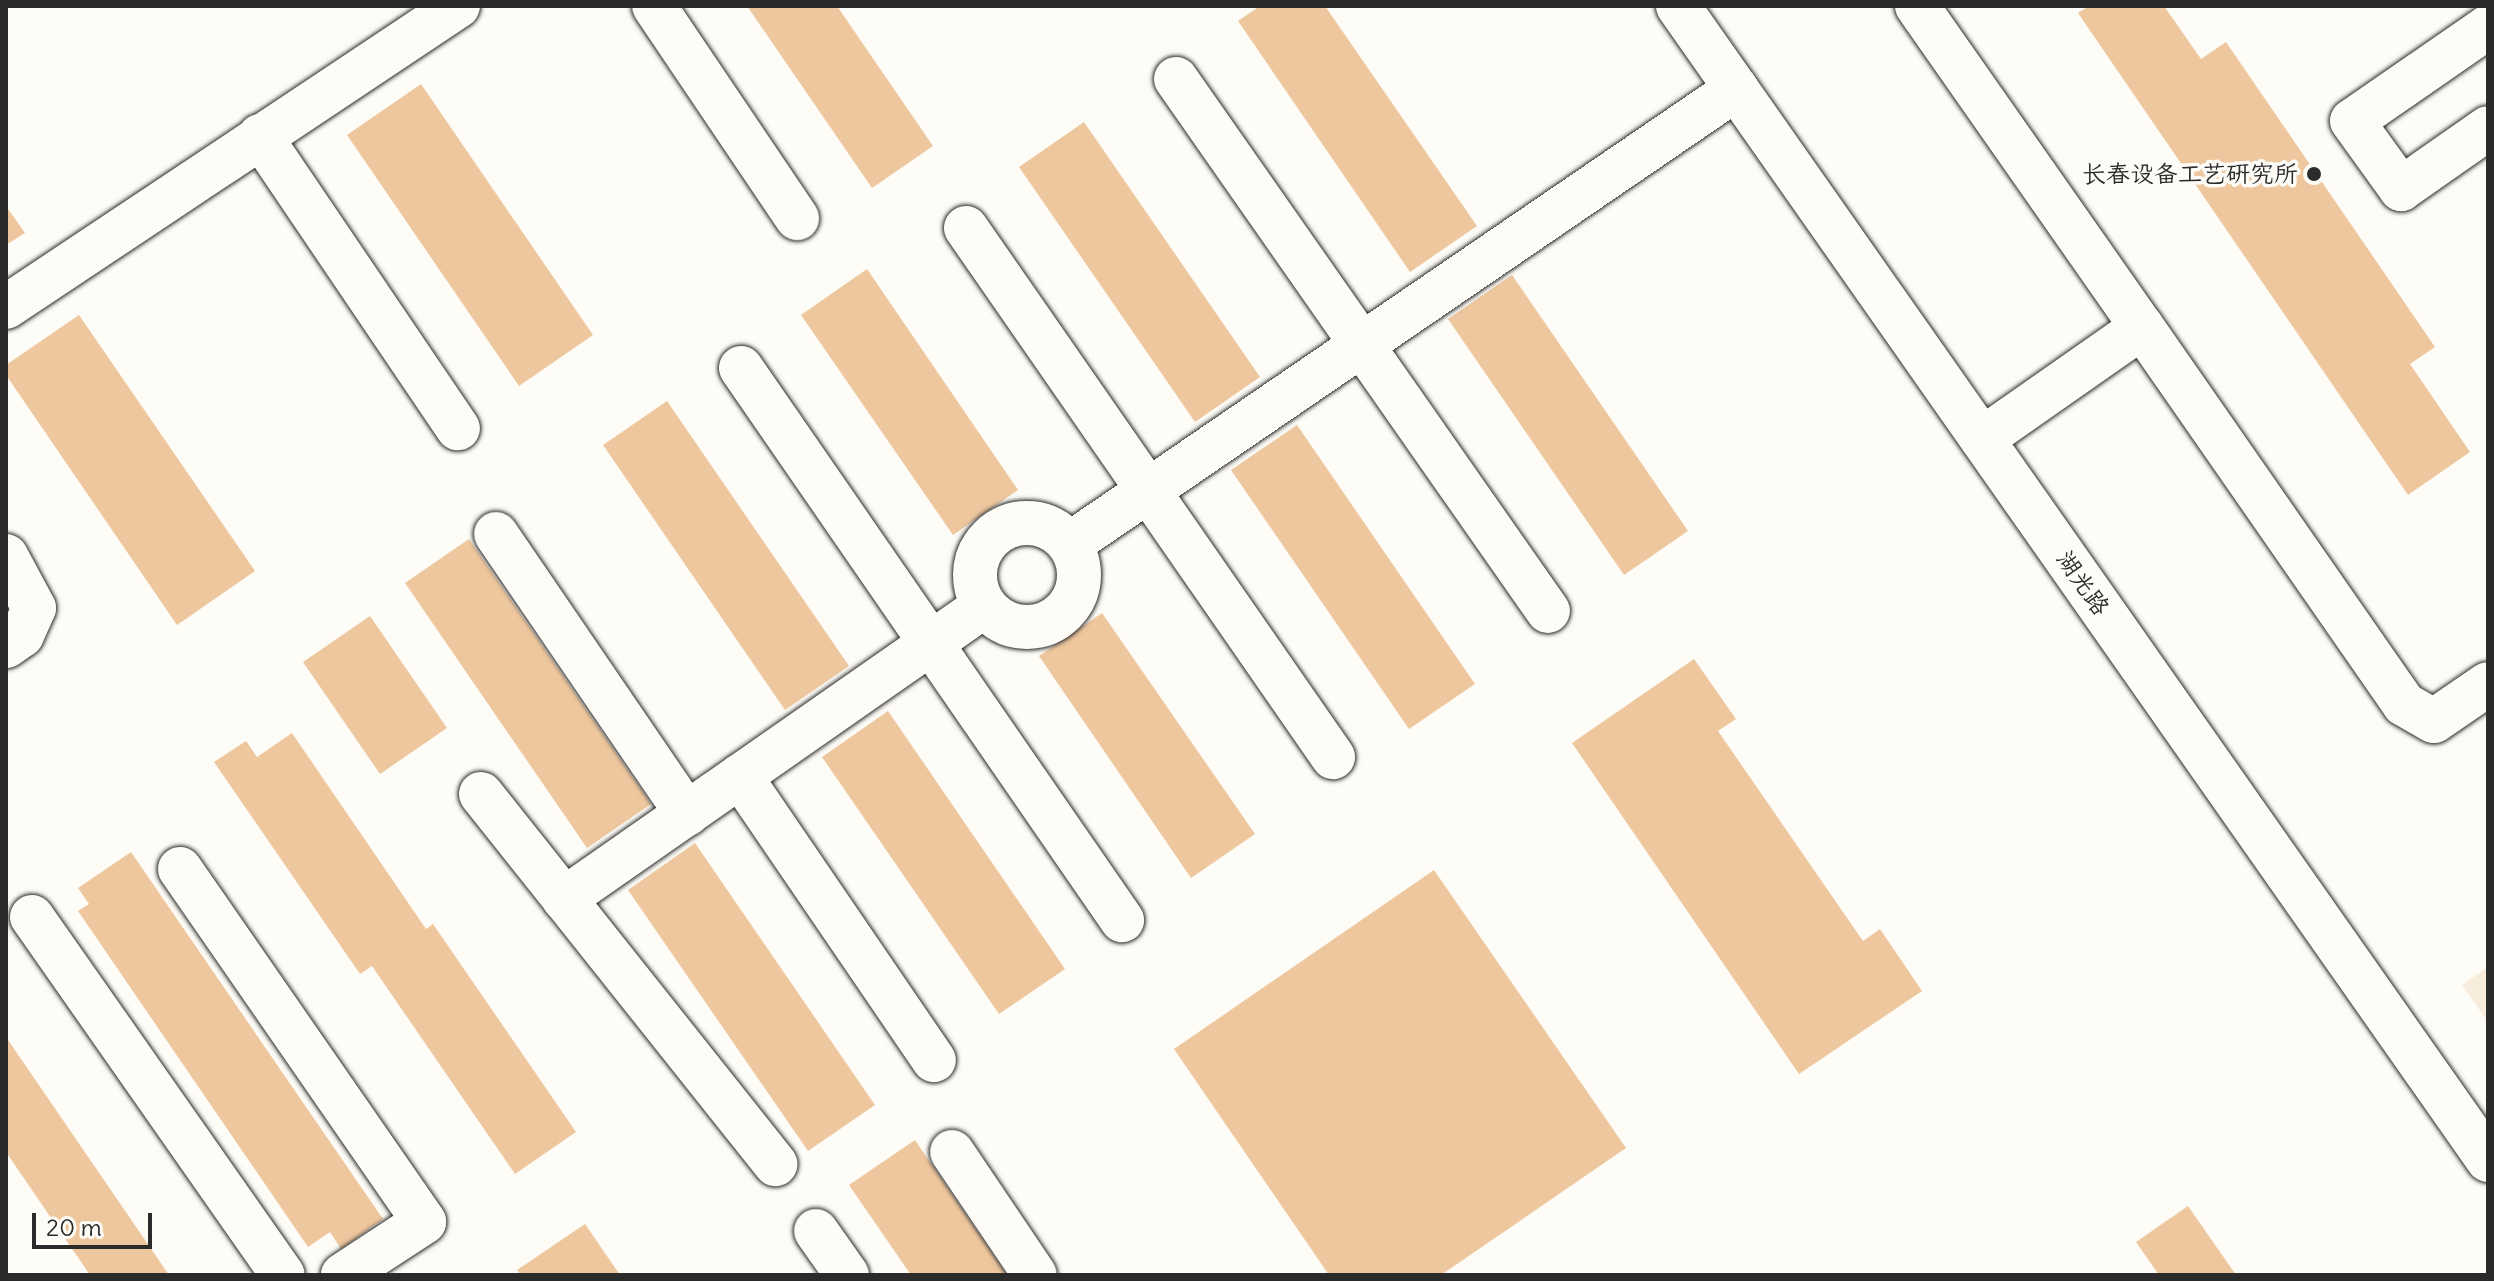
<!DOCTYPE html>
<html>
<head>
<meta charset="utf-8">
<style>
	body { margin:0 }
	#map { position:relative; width:2494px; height:1281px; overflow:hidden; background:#fdfcf7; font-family:Delius,"LXGW WenKai TC",sans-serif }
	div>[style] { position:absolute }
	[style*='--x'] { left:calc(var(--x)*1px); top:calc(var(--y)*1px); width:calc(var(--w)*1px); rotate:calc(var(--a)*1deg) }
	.built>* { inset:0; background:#f8ecdc }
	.building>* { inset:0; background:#eec79e }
	.roads { filter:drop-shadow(0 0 2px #2b2b2b) drop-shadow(0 0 2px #2b2b2b) }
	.minor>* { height:44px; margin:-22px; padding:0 22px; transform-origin:22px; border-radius:22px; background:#fdfcf7 }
	.minor>.ring { margin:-22px; padding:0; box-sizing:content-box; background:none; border:44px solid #fdfcf7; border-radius:50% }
	.dots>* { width:22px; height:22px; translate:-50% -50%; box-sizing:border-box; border:4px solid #fdfcf7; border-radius:50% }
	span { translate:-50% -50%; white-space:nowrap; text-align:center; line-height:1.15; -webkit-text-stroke:7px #fdfcf7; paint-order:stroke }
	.poi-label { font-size:24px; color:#2b2b2b }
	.right { translate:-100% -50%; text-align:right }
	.street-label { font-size:24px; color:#2b2b2b }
	.frame { position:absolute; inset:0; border:8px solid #2b2b2b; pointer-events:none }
	.scale { position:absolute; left:32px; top:1213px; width:120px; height:36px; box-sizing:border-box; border:4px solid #2b2b2b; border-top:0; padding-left:10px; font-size:24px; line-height:28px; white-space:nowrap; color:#2b2b2b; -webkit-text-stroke:6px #fdfcf7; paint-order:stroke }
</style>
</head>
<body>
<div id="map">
	<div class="built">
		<i style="clip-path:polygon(2488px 967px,2488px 1022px,2462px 985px)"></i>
	</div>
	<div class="building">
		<i style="clip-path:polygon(747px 6px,837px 6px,933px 146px,872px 188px)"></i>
		<i style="clip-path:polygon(1260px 6px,1325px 6px,1477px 226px,1410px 272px,1238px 21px)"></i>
		<i style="clip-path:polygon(2089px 6px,2164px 6px,2201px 59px,2226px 42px,2435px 347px,2410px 364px,2470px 452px,2408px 495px,2078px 13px)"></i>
		<i style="clip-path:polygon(421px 84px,593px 335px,519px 386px,347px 135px)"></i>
		<i style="clip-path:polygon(1084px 122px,1260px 377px,1195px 422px,1019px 167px)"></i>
		<i style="clip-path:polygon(6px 206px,25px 233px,6px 245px)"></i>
		<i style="clip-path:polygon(867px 269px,1018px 490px,953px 535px,801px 315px)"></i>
		<i style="clip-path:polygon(1512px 275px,1688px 531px,1624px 575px,1448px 319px)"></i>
		<i style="clip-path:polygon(79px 315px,255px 571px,177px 625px,6px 375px,6px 365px)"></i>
		<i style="clip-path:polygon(667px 401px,849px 666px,785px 710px,603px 445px)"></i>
		<i style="clip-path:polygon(1297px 425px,1475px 684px,1409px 729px,1231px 470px)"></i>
		<i style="clip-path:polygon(469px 539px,651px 804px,587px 848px,405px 583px)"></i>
		<i style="clip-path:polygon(1102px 613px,1255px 834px,1191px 878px,1039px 656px)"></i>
		<i style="clip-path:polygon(370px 616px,447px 728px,380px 774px,303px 662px)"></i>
		<i style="clip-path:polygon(1694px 659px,1736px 719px,1718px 731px,1863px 941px,1880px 929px,1922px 991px,1799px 1074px,1572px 743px)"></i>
		<i style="clip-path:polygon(888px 711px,1065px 969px,999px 1014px,822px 757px)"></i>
		<i style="clip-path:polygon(292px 733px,426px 929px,433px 924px,576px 1132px,515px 1174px,372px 966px,360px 974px,214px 762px,246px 741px,257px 757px)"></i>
		<i style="clip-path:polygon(695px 843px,875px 1105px,808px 1151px,628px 890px)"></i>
		<i style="clip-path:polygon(131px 852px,383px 1219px,341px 1249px,330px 1232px,308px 1247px,78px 911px,89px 904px,78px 888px)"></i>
		<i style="clip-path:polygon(1434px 870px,1626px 1148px,1441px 1275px,1329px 1275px,1174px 1049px)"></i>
		<i style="clip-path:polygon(6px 1037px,169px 1275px,90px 1275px,6px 1152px)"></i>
		<i style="clip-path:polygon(915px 1140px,1007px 1275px,911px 1275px,849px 1185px)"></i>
		<i style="clip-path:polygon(2188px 1206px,2236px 1275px,2159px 1275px,2136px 1242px)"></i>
		<i style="clip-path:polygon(585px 1224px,620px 1275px,521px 1275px,517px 1270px)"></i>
	</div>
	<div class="roads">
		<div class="minor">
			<i style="--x:654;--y:6;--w:256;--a:56"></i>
			<i style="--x:1678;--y:6;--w:1410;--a:54.93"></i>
			<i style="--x:1917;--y:6;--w:392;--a:55"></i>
			<i style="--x:2488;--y:27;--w:165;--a:145.3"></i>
			<i style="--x:2352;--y:121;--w:84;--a:54.2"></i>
			<i style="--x:2401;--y:189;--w:106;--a:-35"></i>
			<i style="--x:1176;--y:79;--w:649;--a:55.04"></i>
			<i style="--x:260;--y:136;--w:353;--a:55.9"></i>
			<i style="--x:966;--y:228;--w:644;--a:55.25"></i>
			<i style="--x:6;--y:307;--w:543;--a:-33.66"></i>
			<i style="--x:741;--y:368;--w:671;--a:55.39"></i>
			<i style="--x:1982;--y:439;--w:195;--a:-35"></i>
			<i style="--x:2142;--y:327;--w:459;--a:55.2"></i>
			<i style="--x:2404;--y:704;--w:34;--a:30"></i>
			<i style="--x:2434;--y:721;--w:65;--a:-34.4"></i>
			<i class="ring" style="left:975px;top:523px;width:60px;height:60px"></i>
			<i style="--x:496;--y:534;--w:339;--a:55.7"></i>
			<i style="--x:1070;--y:544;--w:807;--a:-34.34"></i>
			<i style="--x:6;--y:556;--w:59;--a:61.7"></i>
			<i style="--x:34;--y:608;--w:30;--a:114"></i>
			<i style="--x:22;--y:635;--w:19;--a:145"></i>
			<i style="--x:740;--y:776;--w:344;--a:55.7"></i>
			<i style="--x:481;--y:794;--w:473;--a:51.5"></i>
			<i style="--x:180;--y:869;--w:429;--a:55.3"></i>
			<i style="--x:424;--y:1222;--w:97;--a:146.8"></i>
			<i style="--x:564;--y:899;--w:512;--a:-34.9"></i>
			<i style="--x:32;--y:917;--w:437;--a:55"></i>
			<i style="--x:952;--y:1152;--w:148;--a:56"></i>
			<i style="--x:816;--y:1231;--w:54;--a:54.8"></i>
		</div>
	</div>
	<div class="dots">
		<i style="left:2314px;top:174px;background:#2b2b2b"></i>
	</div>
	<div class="poi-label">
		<span class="right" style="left:2298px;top:174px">长春设备工艺研究所</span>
	</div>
	<div class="street-label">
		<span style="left:2083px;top:583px;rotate:55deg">湖光路</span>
	</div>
	<div class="frame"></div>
	<div class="scale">20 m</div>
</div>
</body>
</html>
